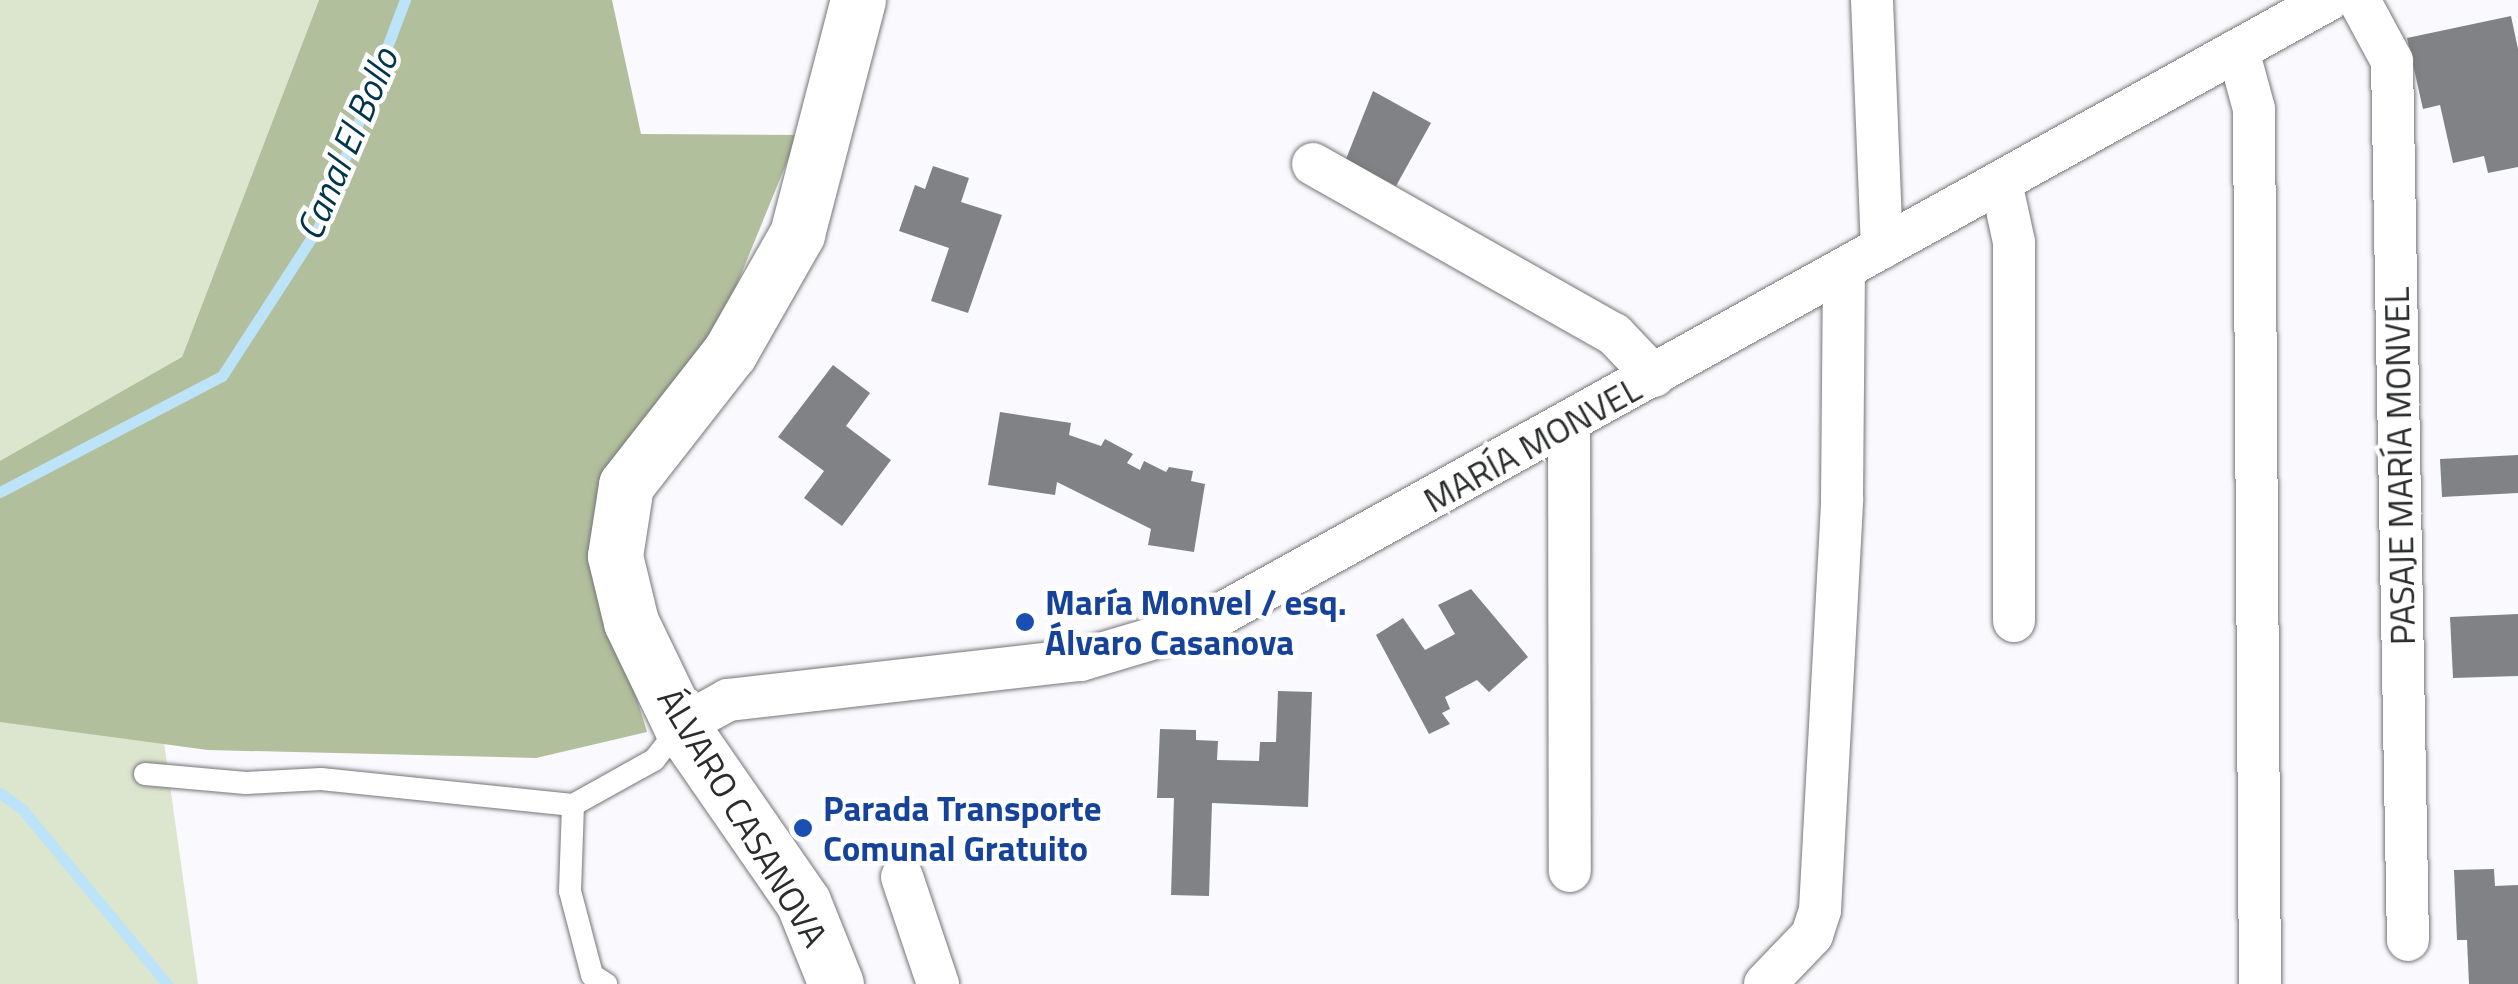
<!DOCTYPE html>
<meta charset="utf-8">
<style>
body{margin:0}
#map{position:relative;width:2518px;height:984px;overflow:hidden;background:#fafafe;font-family:"Titillium Web",sans-serif}
div>[style]{position:absolute}
.green>*{inset:0;background:#dce6ce}
.forest>*{inset:0;background:#b1bf9c}
.stream>*{height:11px;margin:-5.5px;padding:0 5.5px;transform-origin:5.5px;border-radius:5.5px;background:#bce3f7}
.building>*{inset:0;background:#818285}
.roads{filter:drop-shadow(0 0 2px #757679) drop-shadow(0 0 2px #757679)}
.lane>*{height:22px;margin:-11px;padding:0 11px;transform-origin:11px;border-radius:11px;background:#fff}
.street>*{height:42px;margin:-21px;padding:0 21px;transform-origin:21px;border-radius:21px;background:#fff}
.secondary>*{height:55px;margin:-27.5px;padding:0 27.5px;transform-origin:27.5px;border-radius:27.5px;background:#fff}
.dots>*{width:28px;height:28px;translate:-50% -50%;box-sizing:border-box;border:5px solid #fff;border-radius:50%}
span{translate:-50% -50%;white-space:nowrap;text-align:center;line-height:1.15;-webkit-text-stroke:9px #fff;paint-order:stroke}
.street-label{font-size:35px;color:#2b2c2d}
.transit-label{font-size:35px;color:#164399;font-weight:700}
.left{translate:0 -50%;text-align:left}
.water-label{font-size:38px;color:#00354a;font-style:italic}
</style>
<div id="map">
<div class="green">
<i style="clip-path:polygon(0 0,319px 0,182px 357px,157px 693px,198px 984px,0 984px)"></i>
</div>
<div class="forest">
<i style="clip-path:polygon(319px 0,612px 0,641px 134px,798px 135px,715px 338px,600px 578px,647px 732px,536px 758px,208px 750px,0 722px,0 461px,182px 357px)"></i>
</div>
<div class="stream">
<i style="left:0;top:492px;width:250px;rotate:-27.6deg"></i>
<i style="left:222px;top:376px;width:179px;rotate:-57.1deg"></i>
<i style="left:319px;top:226px;width:242px;rotate:-69.2deg"></i>
<i style="left:0;top:793px;width:29px;rotate:36deg"></i>
<i style="left:23px;top:810px;width:226px;rotate:50.4deg"></i>
</div>
<div class="building">
<i style="clip-path:polygon(2511px 16px,2518px 49px,2518px 167px,2488px 173px,2484px 156px,2453px 163px,2440px 105px,2423px 109px,2407px 38px)"></i>
<i style="clip-path:polygon(1373px 91px,1431px 123px,1396px 186px,1346px 159px)"></i>
<i style="clip-path:polygon(933px 166px,969px 178px,961px 202px,1002px 215px,968px 313px,931px 301px,949px 248px,899px 231px,915px 185px,925px 189px)"></i>
<i style="clip-path:polygon(833px 365px,870px 393px,846px 426px,891px 460px,842px 526px,804px 498px,824px 471px,778px 437px)"></i>
<i style="clip-path:polygon(1000px 412px,1071px 423px,1069px 435px,1101px 446px,1105px 439px,1133px 454px,1127px 463px,1140px 470px,1144px 461px,1166px 472px,1169px 467px,1193px 471px,1191px 481px,1205px 484px,1194px 552px,1148px 545px,1151px 529px,1057px 482px,1055px 495px,988px 485px)"></i>
<i style="clip-path:polygon(2518px 455px,2518px 493px,2442px 497px,2440px 459px)"></i>
<i style="clip-path:polygon(1471px 589px,1528px 657px,1489px 692px,1477px 680px,1445px 697px,1450px 709px,1442px 713px,1450px 724px,1429px 734px,1376px 635px,1403px 618px,1425px 650px,1455px 634px,1438px 605px)"></i>
<i style="clip-path:polygon(2518px 614px,2518px 676px,2453px 678px,2450px 617px)"></i>
<i style="clip-path:polygon(1278px 691px,1312px 692px,1308px 807px,1212px 803px,1209px 896px,1171px 895px,1174px 798px,1157px 798px,1160px 729px,1196px 730px,1196px 740px,1218px 741px,1217px 760px,1259px 761px,1260px 742px,1276px 742px)"></i>
<i style="clip-path:polygon(2494px 869px,2495px 886px,2518px 885px,2518px 984px,2469px 984px,2467px 940px,2457px 940px,2454px 870px)"></i>
</div>
<div class="roads">
<div class="lane">
<i style="left:145px;top:774px;width:101px;rotate:5.1deg"></i>
<i style="left:246px;top:783px;width:75px;rotate:-3.1deg"></i>
<i style="left:321px;top:779px;width:253px;rotate:5.9deg"></i>
<i style="left:573px;top:805px;width:93px;rotate:-29.1deg"></i>
<i style="left:654px;top:760px;width:43px;rotate:-51.5deg"></i>
<i style="left:573px;top:805px;width:86px;rotate:92deg"></i>
<i style="left:570px;top:891px;width:87px;rotate:75.3deg"></i>
<i style="left:592px;top:975px;width:17px;rotate:33deg"></i>
</div>
<div class="street">
<i style="left:1872px;top:0;width:248px;rotate:87.7deg"></i>
<i style="left:2359px;top:0;width:69px;rotate:61.6deg"></i>
<i style="left:2392px;top:61px;width:879px;rotate:88.96deg"></i>
<i style="left:2238px;top:50px;width:61px;rotate:74.8deg"></i>
<i style="left:2254px;top:109px;width:875px;rotate:89.61deg"></i>
<i style="left:1313px;top:164px;width:346px;rotate:29.5deg"></i>
<i style="left:1614px;top:334px;width:58px;rotate:46.4deg"></i>
<i style="left:2001px;top:182px;width:61px;rotate:77.8deg"></i>
<i style="left:2014px;top:242px;width:379px;rotate:90deg"></i>
<i style="left:1569px;top:423px;width:448px;rotate:89.9deg"></i>
<i style="left:681px;top:726px;width:54px;rotate:-29deg"></i>
<i style="left:728px;top:700px;width:355px;rotate:-6.5deg"></i>
<i style="left:1081px;top:660px;width:129px;rotate:-16.6deg"></i>
<i style="left:1205px;top:623px;width:1284px;rotate:-29.02deg"></i>
<i style="left:902px;top:877px;width:113px;rotate:71.4deg"></i>
<i style="left:1765px;top:984px;width:68px;rotate:-46.2deg"></i>
<i style="left:1812px;top:935px;width:26px;rotate:-72deg"></i>
<i style="left:1820px;top:910px;width:412px;rotate:-86.9deg"></i>
<i style="left:1842px;top:499px;width:229px;rotate:-89.5deg"></i>
</div>
<div class="secondary">
<i style="left:836px;top:984px;width:88px;rotate:-111.9deg"></i>
<i style="left:803px;top:902px;width:214px;rotate:-124.7deg"></i>
<i style="left:681px;top:726px;width:115px;rotate:-115.7deg"></i>
<i style="left:631px;top:622px;width:68px;rotate:-103.6deg"></i>
<i style="left:615px;top:556px;width:72px;rotate:-81.2deg"></i>
<i style="left:626px;top:485px;width:169px;rotate:-52deg"></i>
<i style="left:730px;top:352px;width:136px;rotate:-60.4deg"></i>
<i style="left:797px;top:234px;width:242px;rotate:-75.4deg"></i>
</div>
</div>
<div class="dots">
<i style="left:1025px;top:622px;background:#1a4fb4"></i>
<i style="left:803px;top:828px;background:#1a4fb4"></i>
</div>
<div class="street-label">
<span style="left:1532px;top:444px;rotate:-29deg">MARÍA MONVEL</span>
<span style="left:2399px;top:466px;rotate:-91deg">PASAJE MARÍA MONVEL</span>
<span style="left:743px;top:817px;rotate:59deg">ÁLVARO CASANOVA</span>
</div>
<div class="transit-label">
<span class="left" style="left:1045px;top:622px">María Monvel / esq.<br>Álvaro Casanova</span>
<span class="left" style="left:823px;top:828px">Parada Transporte<br>Comunal Gratuito</span>
</div>
<div class="water-label">
<span style="left:347px;top:144px;rotate:-67deg">Canal El Bollo</span>
</div>
</div>
